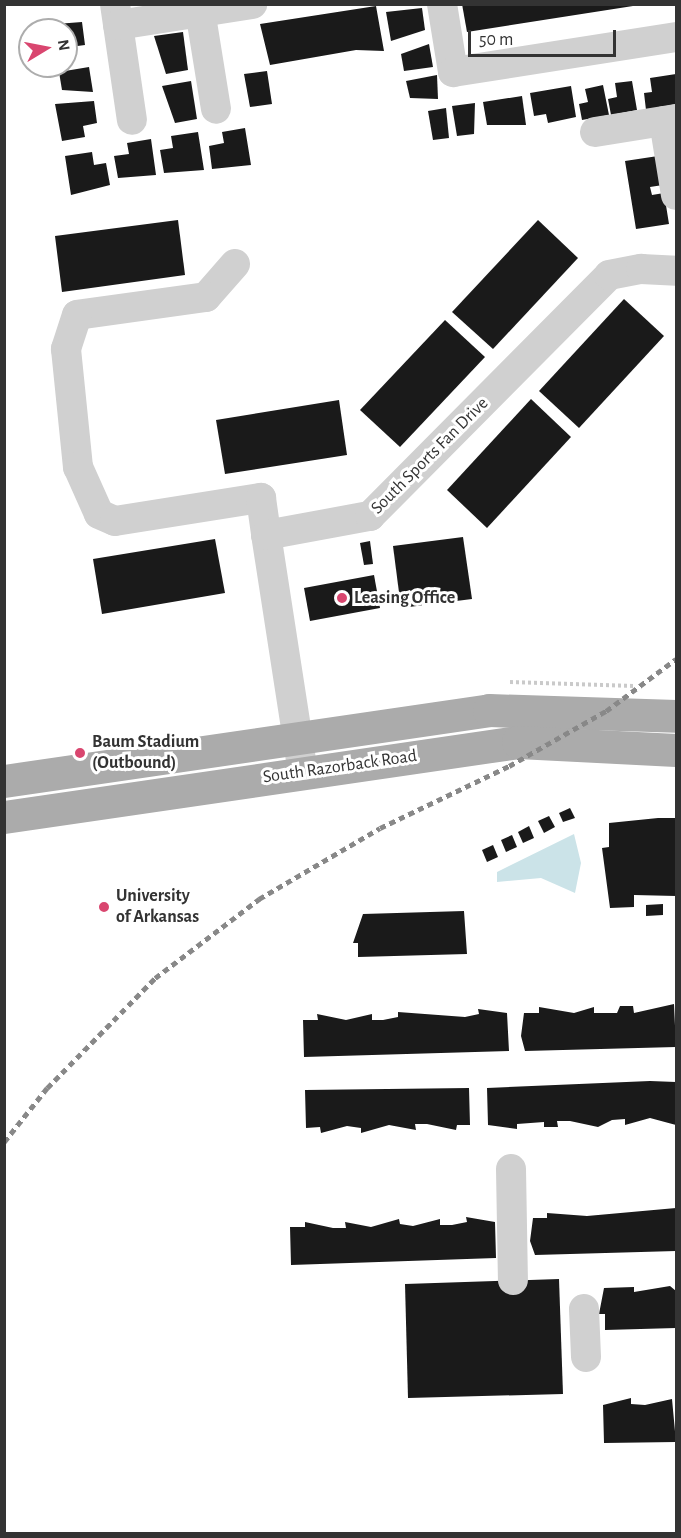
<!DOCTYPE html>
<style>
body{margin:0}
#map{position:relative;width:681px;height:1538px;overflow:hidden;background:#fff;font-family:"Alegreya Sans",sans-serif}
div>[style]{position:absolute}
.water>*{inset:0;background:#cbe3e8}
.building>*{inset:0;background:#1a1a1a}
.path>*{height:4px;margin-top:-2px;transform-origin:0;background:repeating-linear-gradient(90deg,#cacaca 0 3px,transparent 0 6px)}
.minor>*{height:30px;margin:-15px;padding:0 15px;transform-origin:15px;border-radius:15px;background:#d0d0d0}
.major>*{height:33px;margin:-16.5px;padding:0 16.5px;transform-origin:16.5px;border-radius:16.5px;background:#ababab}
.rail>*{height:4.5px;margin-top:-2.25px;transform-origin:0;background:repeating-linear-gradient(90deg,#888 0 6px,transparent 0 10.5px)}
.dots>*{width:16px;height:16px;translate:-50% -50%;box-sizing:border-box;border:3px solid #fff;border-radius:50%}
span{translate:-50% -50%;white-space:nowrap;text-align:center;line-height:1.15;-webkit-text-stroke:6px #fff;paint-order:stroke}
.street-label{font-size:18px;color:#333}
.poi-label{font-size:18px;color:#333;font-weight:700}
.left{translate:0 -50%;text-align:left}
.frame{position:absolute;inset:0;border:6px solid #333;pointer-events:none}
.north{position:absolute;left:18px;top:18px;width:60px;height:60px;box-sizing:border-box;background:#fff;border:2px solid #adadad;border-radius:50%;rotate:80deg;font-size:16px;font-weight:700;line-height:24px;text-align:center;color:#333}
.north::after{content:'';display:block;margin:auto;width:21px;height:27px;background:#d9466f;clip-path:polygon(50% 0,100% 100%,50% 72%,0 100%)}
.scale{position:absolute;left:468px;top:30px;width:148px;height:27px;box-sizing:border-box;border:3px solid #333;border-top:0;padding-left:8px;font-size:18px;line-height:21px;white-space:nowrap;color:#333;-webkit-text-stroke:4px #fff;paint-order:stroke}
</style>
<div id="map">
<div class="water">
<i style="clip-path:polygon(574px 834px,581px 863px,575px 893px,541px 878px,497px 882px,497px 872px)"></i>
</div>
<div class="building">
<i style="clip-path:polygon(462px 4px,633px 4px,633px 6px,467px 32px)"></i>
<i style="clip-path:polygon(376px 6px,384px 51px,356px 50px,270px 65px,260px 24px)"></i>
<i style="clip-path:polygon(422px 8px,425px 30px,391px 41px,386px 12px)"></i>
<i style="clip-path:polygon(82px 22px,85px 45px,70px 47px,72px 58px,66px 59px,66px 30px,44px 30px,43px 25px)"></i>
<i style="clip-path:polygon(183px 32px,188px 70px,166px 74px,154px 36px)"></i>
<i style="clip-path:polygon(429px 44px,433px 67px,404px 71px,401px 54px)"></i>
<i style="clip-path:polygon(89px 67px,93px 92px,62px 90px,59px 72px)"></i>
<i style="clip-path:polygon(267px 71px,272px 104px,250px 107px,244px 74px)"></i>
<i style="clip-path:polygon(676px 74px,676px 104px,646px 110px,644px 93px,652px 92px,650px 78px)"></i>
<i style="clip-path:polygon(437px 75px,438px 99px,410px 98px,406px 81px)"></i>
<i style="clip-path:polygon(191px 81px,197px 119px,175px 123px,162px 86px)"></i>
<i style="clip-path:polygon(632px 81px,637px 110px,611px 115px,608px 99px,617px 97px,615px 83px)"></i>
<i style="clip-path:polygon(603px 85px,609px 115px,582px 120px,579px 104px,588px 102px,585px 89px)"></i>
<i style="clip-path:polygon(571px 86px,576px 117px,548px 123px,546px 114px,534px 116px,530px 93px)"></i>
<i style="clip-path:polygon(522px 96px,526px 125px,487px 125px,483px 102px)"></i>
<i style="clip-path:polygon(94px 101px,97px 123px,83px 126px,85px 137px,62px 141px,55px 104px)"></i>
<i style="clip-path:polygon(475px 103px,474px 134px,457px 136px,452px 106px)"></i>
<i style="clip-path:polygon(446px 108px,449px 138px,433px 140px,428px 111px)"></i>
<i style="clip-path:polygon(245px 128px,251px 165px,212px 169px,209px 146px,224px 143px,222px 132px)"></i>
<i style="clip-path:polygon(198px 132px,204px 170px,164px 173px,160px 150px,173px 148px,171px 136px)"></i>
<i style="clip-path:polygon(151px 139px,156px 175px,118px 178px,114px 156px,129px 154px,127px 143px)"></i>
<i style="clip-path:polygon(92px 152px,94px 165px,106px 163px,110px 185px,71px 195px,65px 156px)"></i>
<i style="clip-path:polygon(658px 156px,663px 185px,650px 187px,652px 195px,664px 193px,669px 224px,636px 229px,625px 161px)"></i>
<i style="clip-path:polygon(178px 220px,185px 275px,62px 292px,55px 236px)"></i>
<i style="clip-path:polygon(538px 220px,578px 258px,493px 349px,452px 312px)"></i>
<i style="clip-path:polygon(624px 299px,664px 336px,579px 428px,539px 391px)"></i>
<i style="clip-path:polygon(445px 320px,485px 357px,400px 447px,360px 410px)"></i>
<i style="clip-path:polygon(531px 399px,571px 437px,487px 528px,447px 490px)"></i>
<i style="clip-path:polygon(339px 400px,347px 455px,225px 474px,216px 420px)"></i>
<i style="clip-path:polygon(463px 537px,472px 599px,401px 608px,393px 546px)"></i>
<i style="clip-path:polygon(215px 539px,225px 593px,102px 614px,93px 559px)"></i>
<i style="clip-path:polygon(370px 541px,373px 564px,364px 565px,360px 543px)"></i>
<i style="clip-path:polygon(374px 575px,380px 608px,310px 621px,304px 588px)"></i>
<i style="clip-path:polygon(570px 808px,575px 818px,563px 822px,559px 813px)"></i>
<i style="clip-path:polygon(549px 816px,555px 827px,544px 833px,538px 821px)"></i>
<i style="clip-path:polygon(658px 818px,676px 818px,676px 896px,634px 895px,634px 907px,610px 908px,602px 848px,609px 847px,609px 823px)"></i>
<i style="clip-path:polygon(529px 826px,534px 838px,523px 843px,518px 832px)"></i>
<i style="clip-path:polygon(512px 835px,517px 847px,506px 852px,501px 840px)"></i>
<i style="clip-path:polygon(493px 845px,498px 857px,487px 862px,482px 850px)"></i>
<i style="clip-path:polygon(663px 904px,663px 915px,646px 916px,646px 905px)"></i>
<i style="clip-path:polygon(464px 911px,467px 954px,358px 957px,358px 943px,353px 943px,363px 914px)"></i>
<i style="clip-path:polygon(674px 1004px,676px 1047px,525px 1051px,521px 1036px,524px 1013px,539px 1013px,539px 1007px,574px 1013px,594px 1007px,594px 1013px,617px 1013px,620px 1006px,633px 1006px,634px 1013px)"></i>
<i style="clip-path:polygon(478px 1009px,507px 1013px,509px 1051px,304px 1057px,303px 1020px,318px 1020px,317px 1014px,346px 1020px,372px 1014px,372px 1020px,383px 1020px,398px 1017px,398px 1012px,465px 1017px,479px 1014px)"></i>
<i style="clip-path:polygon(650px 1081px,676px 1082px,676px 1125px,650px 1118px,625px 1125px,625px 1119px,612px 1120px,598px 1127px,570px 1121px,557px 1121px,558px 1127px,544px 1127px,544px 1122px,517px 1124px,517px 1129px,488px 1125px,487px 1088px)"></i>
<i style="clip-path:polygon(469px 1088px,470px 1125px,457px 1125px,456px 1130px,427px 1124px,415px 1124px,416px 1130px,389px 1125px,361px 1133px,361px 1128px,347px 1126px,321px 1133px,320px 1127px,306px 1128px,305px 1090px)"></i>
<i style="clip-path:polygon(676px 1208px,676px 1251px,535px 1255px,530px 1241px,533px 1218px,547px 1218px,547px 1213px,587px 1216px)"></i>
<i style="clip-path:polygon(466px 1217px,495px 1222px,496px 1258px,291px 1265px,290px 1227px,305px 1227px,305px 1222px,333px 1228px,346px 1228px,345px 1222px,371px 1227px,399px 1219px,400px 1224px,413px 1226px,440px 1219px,440px 1225px,452px 1225px,467px 1222px)"></i>
<i style="clip-path:polygon(559px 1279px,563px 1394px,408px 1398px,405px 1284px)"></i>
<i style="clip-path:polygon(670px 1286px,676px 1291px,676px 1328px,605px 1330px,605px 1314px,599px 1314px,604px 1288px,634px 1287px,634px 1292px)"></i>
<i style="clip-path:polygon(631px 1398px,631px 1404px,645px 1405px,672px 1399px,676px 1442px,604px 1443px,603px 1405px)"></i>
</div>
<div class="path">
<i style="left:510px;top:682px;width:124px;rotate:1.8deg"></i>
</div>
<div class="minor">
<i style="left:115px;top:4px;width:117px;rotate:81.7deg"></i>
<i style="left:199px;top:4px;width:106px;rotate:80.8deg"></i>
<i style="left:442px;top:4px;width:69px;rotate:80.8deg"></i>
<i style="left:453px;top:72px;width:226px;rotate:-8.9deg"></i>
<i style="left:118px;top:25px;width:136px;rotate:-8.9deg"></i>
<i style="left:664px;top:121px;width:75px;rotate:80.8deg"></i>
<i style="left:595px;top:132px;width:82px;rotate:-9.1deg"></i>
<i style="left:235px;top:264px;width:44px;rotate:131.3deg"></i>
<i style="left:206px;top:297px;width:130px;rotate:172.1deg"></i>
<i style="left:77px;top:315px;width:36px;rotate:108deg"></i>
<i style="left:66px;top:349px;width:119px;rotate:84.2deg"></i>
<i style="left:78px;top:467px;width:51px;rotate:65.9deg"></i>
<i style="left:99px;top:514px;width:17px;rotate:24deg"></i>
<i style="left:115px;top:521px;width:148px;rotate:-9deg"></i>
<i style="left:261px;top:498px;width:37px;rotate:82deg"></i>
<i style="left:303px;top:773px;width:241px;rotate:-98.8deg"></i>
<i style="left:266px;top:535px;width:106px;rotate:-10.4deg"></i>
<i style="left:370px;top:516px;width:339px;rotate:-45.2deg"></i>
<i style="left:609px;top:275px;width:33px;rotate:-11deg"></i>
<i style="left:641px;top:269px;width:35px;rotate:3deg"></i>
<i style="left:511px;top:1169px;width:111px;rotate:89deg"></i>
<i style="left:584px;top:1309px;width:48px;rotate:87.6deg"></i>
</div>
<div class="major">
<i style="left:4px;top:781px;width:490px;rotate:-8.3deg"></i>
<i style="left:489px;top:710px;width:187px;rotate:1.8deg"></i>
<i style="left:4px;top:817px;width:519px;rotate:-8.3deg"></i>
<i style="left:518px;top:742px;width:158px;rotate:2.9deg"></i>
</div>
<div class="rail">
<i style="left:4px;top:1142px;width:69px;rotate:-51.5deg"></i>
<i style="left:47px;top:1088px;width:154px;rotate:-45.5deg"></i>
<i style="left:155px;top:978px;width:131px;rotate:-37.2deg"></i>
<i style="left:259px;top:899px;width:140px;rotate:-30.4deg"></i>
<i style="left:380px;top:828px;width:143px;rotate:-25.7deg"></i>
<i style="left:509px;top:766px;width:112px;rotate:-29.6deg"></i>
<i style="left:606px;top:711px;width:87px;rotate:-36.6deg"></i>
</div>
<div class="dots">
<i style="left:342px;top:598px;background:#d9466f"></i>
<i style="left:80px;top:753px;background:#d9466f"></i>
<i style="left:104px;top:907px;background:#d9466f"></i>
</div>
<div class="street-label">
<span style="left:430px;top:456px;rotate:-45deg">South Sports Fan Drive</span>
<span style="left:340px;top:767px;rotate:-8deg">South Razorback Road</span>
</div>
<div class="poi-label">
<span class="left" style="left:354px;top:598px">Leasing Office</span>
<span class="left" style="left:92px;top:753px">Baum Stadium<br>(Outbound)</span>
<span class="left" style="left:116px;top:907px">University<br>of Arkansas</span>
</div>
<div class="frame"></div>
<div class="north">N</div>
<div class="scale">50 m</div>
</div>
